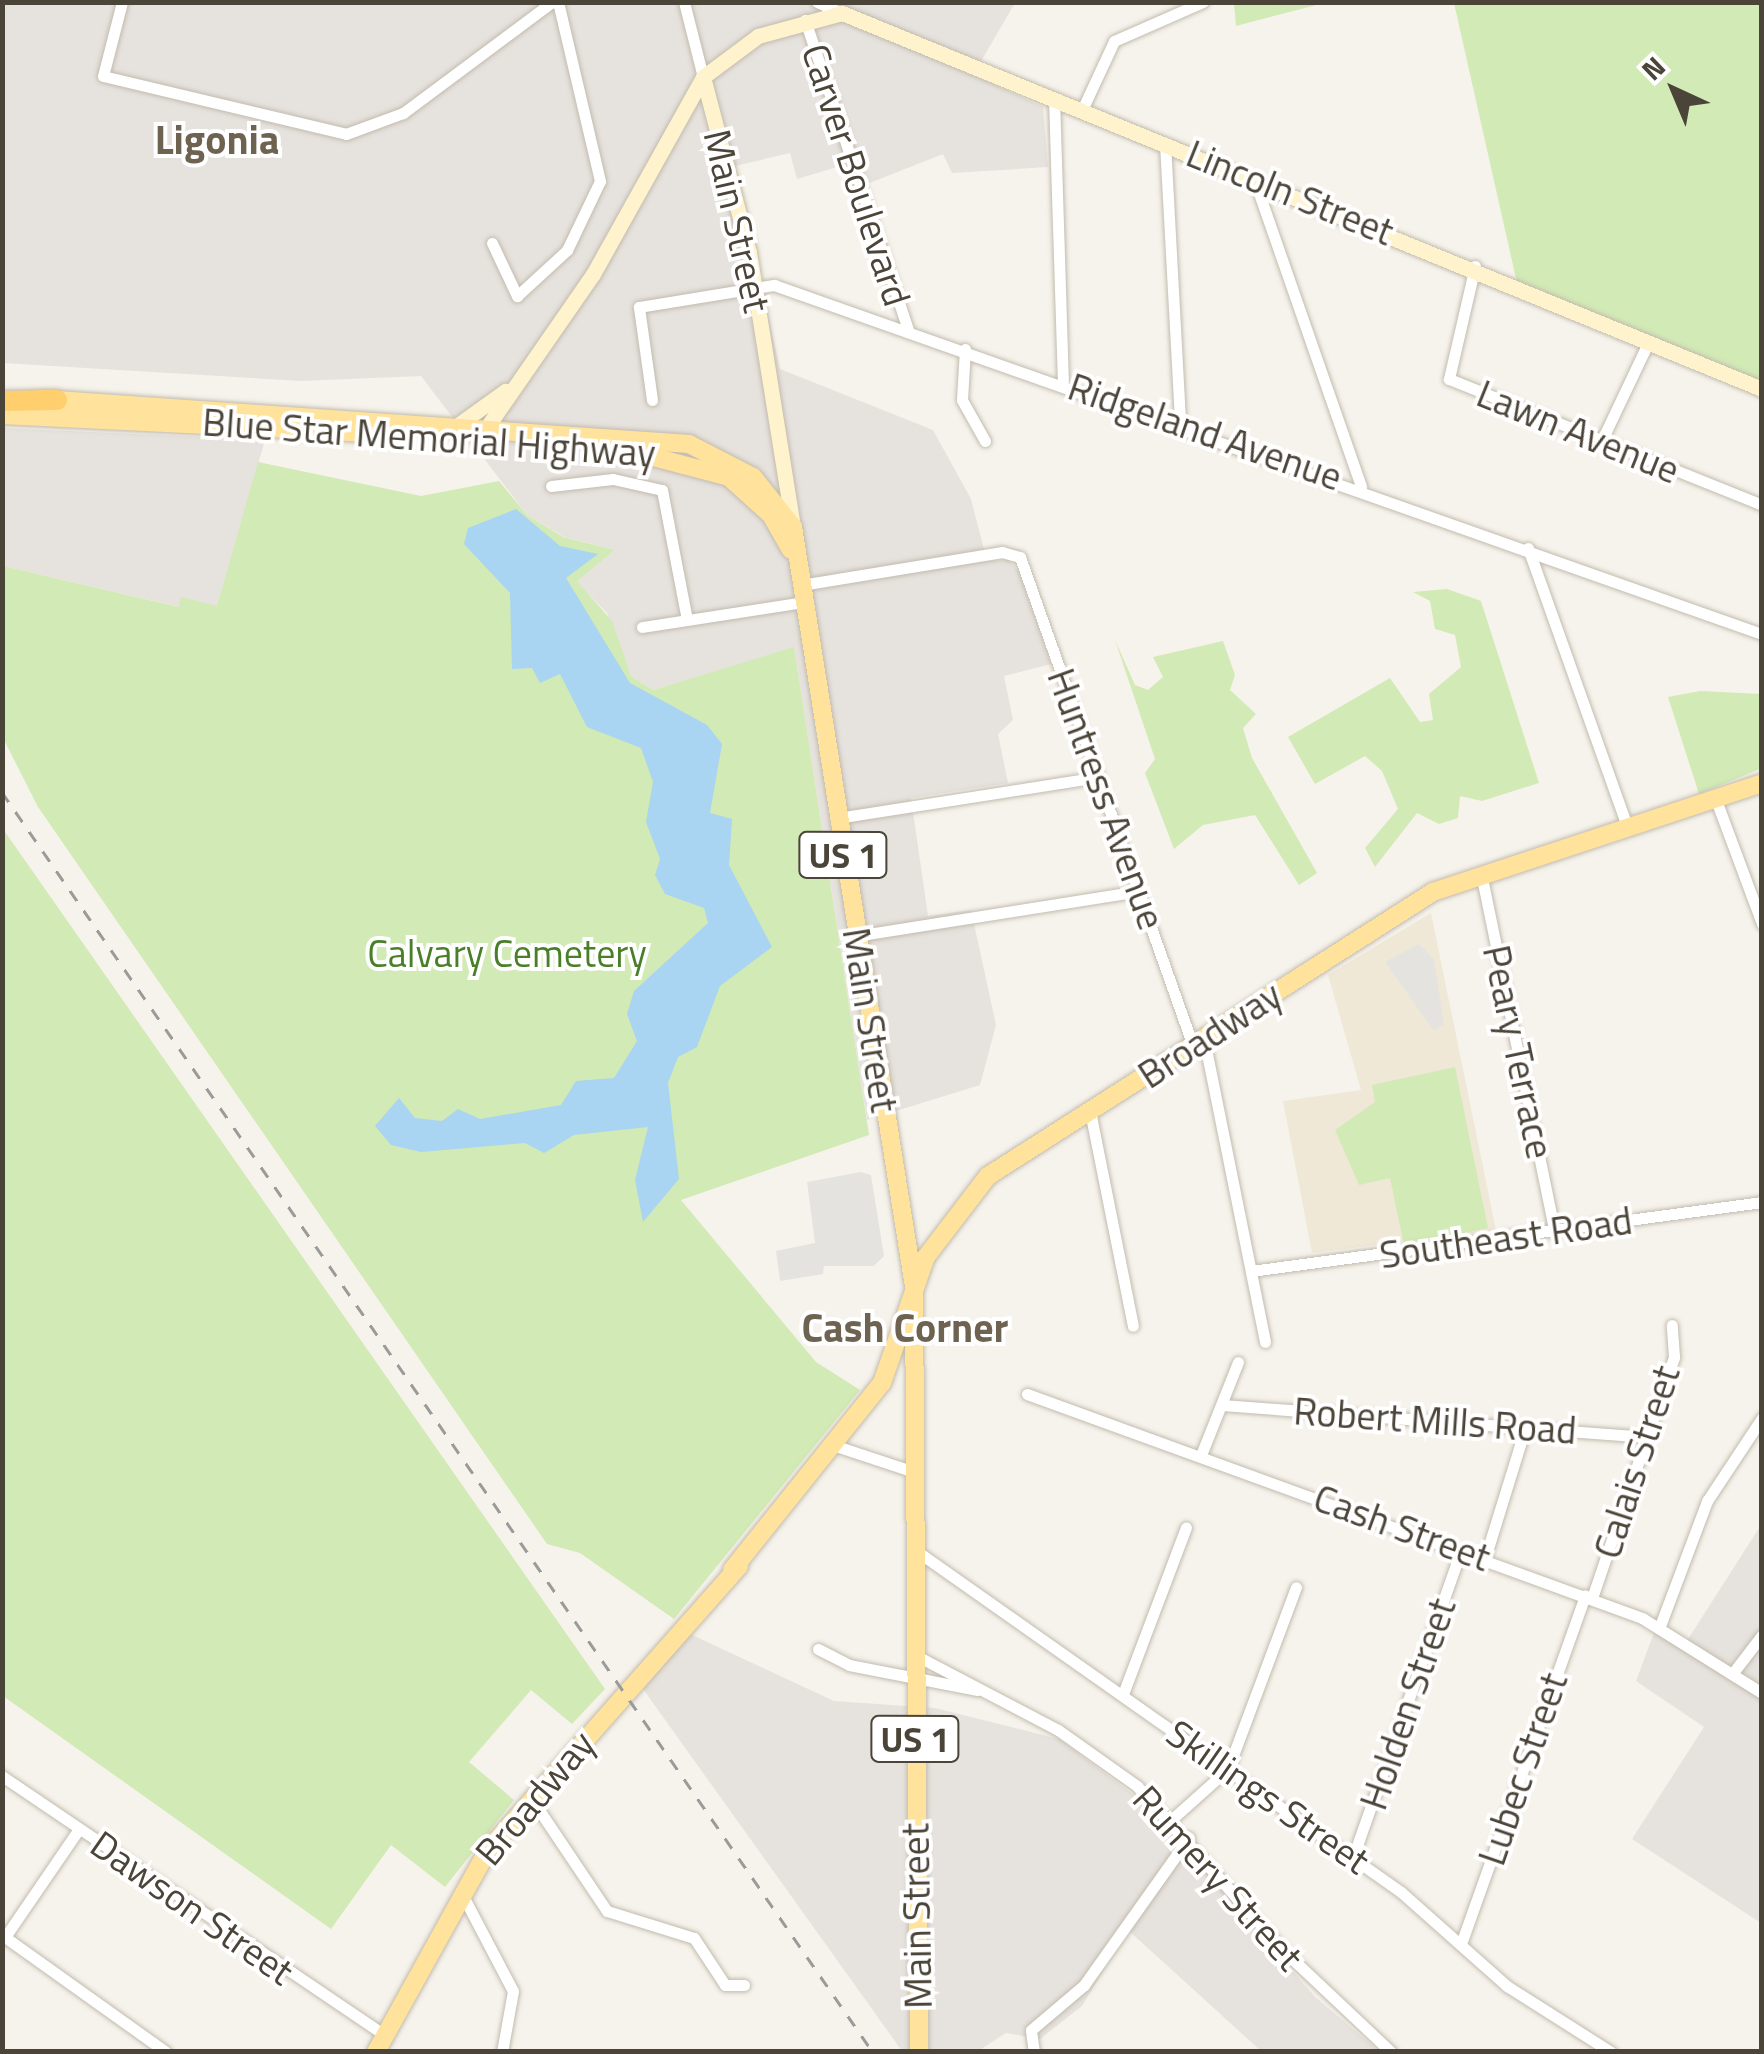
<!DOCTYPE html>
<style>
body{margin:0}
#map{position:relative;width:1764px;height:2054px;overflow:hidden;background:#f6f3ec;font-family:"Titillium Web",sans-serif}
div>[style]{position:absolute}
.industrial>*{inset:0;background:#e6e2dd}
.education>*{inset:0;background:#efe8d6}
.green>*{inset:0;background:#d2eab5}
.parking>*{inset:0;background:#e5e3e0}
.water>*{inset:0;background:#a9d4f2}
.roads{filter:drop-shadow(0 0 2px #c2bbae) drop-shadow(0 0 2px #c2bbae)}
.street>*{height:11px;margin:-5.5px;padding:0 5.5px;transform-origin:5.5px;border-radius:5.5px;background:#fff}
.secondary>*{height:15px;margin:-7.5px;padding:0 7.5px;transform-origin:7.5px;border-radius:7.5px;background:#fff3cd}
.primary>*{height:18px;margin:-9px;padding:0 9px;transform-origin:9px;border-radius:9px;background:#ffe39c}
.highway>*{height:20px;margin:-10px;padding:0 10px;transform-origin:10px;border-radius:10px;background:#ffcf6e}
.rail>*{height:2.5px;margin-top:-1.25px;transform-origin:0;background:repeating-linear-gradient(90deg,#9a9a9a 0 12px,transparent 0 24px)}
span{translate:-50% -50%;white-space:nowrap;text-align:center;line-height:1.15;-webkit-text-stroke:8px #fff;paint-order:stroke}
.shield-label span{padding:2px 8px;background:#fff;border:2px solid;border-radius:8px;-webkit-text-stroke-width:0}
.shield-label{font-size:35px;color:#4b4439;font-weight:700}
.street-label{font-size:38px;color:#4b4439}
.park-label{font-size:38px;color:#4a7f2a}
.neighbourhood-label{font-size:40px;color:#6e6250;font-weight:700}
.frame{position:absolute;inset:0;border:5px solid #4b4439;pointer-events:none}
.north{position:absolute;left:1624px;top:40px;width:100px;height:100px;-webkit-text-stroke:8px #fff;paint-order:stroke;rotate:316deg;font-size:28px;font-weight:700;line-height:40px;text-align:center;color:#4b4439}
.north::after{content:'';display:block;margin:auto;width:35px;height:45px;background:#4b4439;clip-path:polygon(50% 0,100% 100%,50% 72%,0 100%)}
</style>
<div id="map">
<div class="industrial">
<i style="clip-path:polygon(3px 3px,1015px 3px,973px 75px,1043px 107px,1048px 167px,952px 173px,943px 154px,862px 186px,854px 162px,797px 179px,790px 153px,735px 166px,780px 369px,933px 430px,971px 499px,987px 561px,1009px 560px,1020px 573px,1051px 664px,1004px 676px,1013px 720px,998px 734px,1008px 783px,911px 798px,928px 916px,971px 910px,996px 1025px,980px 1085px,867px 1120px,794px 648px,653px 690px,631px 676px,607px 613px,576px 581px,615px 550px,564px 537px,527px 515px,421px 376px,301px 381px,3px 363px)"></i>
<i style="clip-path:polygon(3px 428px,265px 440px,217px 607px,182px 598px,180px 607px,3px 566px)"></i>
<i style="clip-path:polygon(1761px 1525px,1761px 1923px,1632px 1839px,1704px 1727px,1636px 1681px,1655px 1630px,1683px 1647px)"></i>
<i style="clip-path:polygon(690px 1634px,834px 1701px,935px 1708px,1059px 1739px,1150px 1807px,1315px 1997px,1379px 2051px,1261px 2051px,1128px 1930px,1082px 2006px,1040px 2039px,1006px 2033px,978px 2051px,902px 2051px,643px 1689px)"></i>
</div>
<div class="education">
<i style="clip-path:polygon(1431px 913px,1496px 1230px,1312px 1253px,1283px 1101px,1361px 1090px,1328px 975px)"></i>
</div>
<div class="green">
<i style="clip-path:polygon(1234px 3px,1234px 2px,1324px 3px,1236px 26px)"></i>
<i style="clip-path:polygon(1454px 3px,1761px 3px,1761px 389px,1517px 283px)"></i>
<i style="clip-path:polygon(258px 462px,421px 496px,499px 481px,527px 515px,563px 537px,615px 550px,577px 581px,612px 621px,631px 676px,653px 690px,794px 647px,869px 1135px,681px 1200px,816px 1362px,860px 1390px,674px 1619px,580px 1553px,547px 1544px,38px 807px,3px 738px,3px 566px,179px 607px,181px 597px,217px 606px)"></i>
<i style="clip-path:polygon(1447px 589px,1481px 601px,1539px 783px,1482px 801px,1460px 796px,1458px 818px,1439px 824px,1417px 813px,1375px 867px,1365px 848px,1398px 809px,1382px 771px,1365px 756px,1315px 784px,1288px 737px,1390px 678px,1420px 722px,1433px 720px,1429px 694px,1461px 667px,1455px 635px,1435px 629px,1430px 601px,1413px 592px)"></i>
<i style="clip-path:polygon(1115px 640px,1135px 685px,1148px 690px,1163px 677px,1153px 657px,1223px 641px,1235px 675px,1230px 690px,1256px 714px,1243px 728px,1252px 758px,1317px 873px,1299px 885px,1255px 815px,1203px 825px,1174px 849px,1145px 773px,1155px 759px)"></i>
<i style="clip-path:polygon(1700px 691px,1761px 694px,1762px 768px,1699px 794px,1668px 697px)"></i>
<i style="clip-path:polygon(3px 829px,605px 1689px,572px 1724px,531px 1690px,469px 1762px,514px 1800px,445px 1887px,391px 1845px,331px 1929px,3px 1696px)"></i>
<i style="clip-path:polygon(1455px 1067px,1488px 1228px,1404px 1245px,1390px 1178px,1359px 1185px,1335px 1130px,1375px 1102px,1372px 1085px)"></i>
</div>
<div class="parking">
<i style="clip-path:polygon(1419px 944px,1434px 960px,1444px 1024px,1434px 1031px,1385px 962px)"></i>
<i style="clip-path:polygon(861px 1172px,871px 1175px,884px 1256px,874px 1266px,824px 1266px,823px 1274px,780px 1281px,776px 1251px,815px 1243px,807px 1182px)"></i>
</div>
<div class="water">
<i style="clip-path:polygon(516px 509px,560px 546px,598px 554px,566px 578px,630px 683px,707px 725px,722px 744px,710px 813px,732px 819px,729px 865px,772px 947px,720px 986px,697px 1047px,678px 1057px,668px 1083px,679px 1179px,643px 1222px,635px 1180px,648px 1127px,574px 1135px,544px 1153px,525px 1143px,421px 1152px,391px 1145px,375px 1126px,399px 1098px,415px 1118px,442px 1121px,458px 1109px,480px 1119px,561px 1105px,576px 1081px,614px 1078px,637px 1041px,627px 1014px,634px 991px,708px 923px,704px 908px,665px 894px,655px 875px,660px 859px,646px 822px,653px 782px,641px 748px,587px 727px,560px 674px,540px 683px,532px 668px,512px 669px,510px 593px,464px 544px,468px 528px)"></i>
</div>
<div class="roads">
<div class="street">
<i style="left:122px;top:2px;width:76px;rotate:104.4deg"></i>
<i style="left:103px;top:76px;width:250px;rotate:13.4deg"></i>
<i style="left:346px;top:134px;width:61px;rotate:-20.2deg"></i>
<i style="left:403px;top:113px;width:186px;rotate:-36.7deg"></i>
<i style="left:684px;top:2px;width:77px;rotate:75.8deg"></i>
<i style="left:817px;top:2px;width:27px;rotate:24deg"></i>
<i style="left:805px;top:20px;width:326px;rotate:71.6deg"></i>
<i style="left:1054px;top:98px;width:284px;rotate:88.2deg"></i>
<i style="left:1082px;top:110px;width:76px;rotate:-65.1deg"></i>
<i style="left:1114px;top:41px;width:97px;rotate:-23.7deg"></i>
<i style="left:1165px;top:143px;width:281px;rotate:86.9deg"></i>
<i style="left:1254px;top:179px;width:326px;rotate:70.8deg"></i>
<i style="left:492px;top:243px;width:59px;rotate:64.7deg"></i>
<i style="left:517px;top:296px;width:68px;rotate:-42.6deg"></i>
<i style="left:567px;top:250px;width:76px;rotate:-64.4deg"></i>
<i style="left:600px;top:181px;width:184px;rotate:-103.2deg"></i>
<i style="left:1475px;top:266px;width:116px;rotate:103deg"></i>
<i style="left:1449px;top:379px;width:337px;rotate:21.9deg"></i>
<i style="left:965px;top:349px;width:51px;rotate:93.4deg"></i>
<i style="left:962px;top:400px;width:47px;rotate:60.7deg"></i>
<i style="left:652px;top:400px;width:94px;rotate:-98deg"></i>
<i style="left:639px;top:307px;width:137px;rotate:-9.3deg"></i>
<i style="left:774px;top:285px;width:1048px;rotate:19.46deg"></i>
<i style="left:1601px;top:442px;width:110px;rotate:-64.6deg"></i>
<i style="left:551px;top:486px;width:62px;rotate:-6.4deg"></i>
<i style="left:613px;top:479px;width:50px;rotate:12.7deg"></i>
<i style="left:662px;top:490px;width:132px;rotate:79.1deg"></i>
<i style="left:1528px;top:548px;width:298px;rotate:70.4deg"></i>
<i style="left:801px;top:585px;width:204px;rotate:-9.3deg"></i>
<i style="left:1002px;top:552px;width:19px;rotate:16deg"></i>
<i style="left:1020px;top:557px;width:519px;rotate:70.52deg"></i>
<i style="left:642px;top:627px;width:164px;rotate:-8.8deg"></i>
<i style="left:1716px;top:800px;width:132px;rotate:69.6deg"></i>
<i style="left:837px;top:818px;width:265px;rotate:-8.9deg"></i>
<i style="left:1481px;top:873px;width:367px;rotate:78.4deg"></i>
<i style="left:855px;top:936px;width:287px;rotate:-9deg"></i>
<i style="left:1204px;top:1039px;width:309px;rotate:78.6deg"></i>
<i style="left:1090px;top:1111px;width:219px;rotate:78.7deg"></i>
<i style="left:1251px;top:1271px;width:516px;rotate:-7.69deg"></i>
<i style="left:1027px;top:1394px;width:655px;rotate:20.01deg"></i>
<i style="left:1642px;top:1618px;width:142px;rotate:32deg"></i>
<i style="left:1222px;top:1405px;width:427px;rotate:4.3deg"></i>
<i style="left:836px;top:1446px;width:85px;rotate:18.4deg"></i>
<i style="left:1201px;top:1455px;width:100px;rotate:-68.3deg"></i>
<i style="left:918px;top:1552px;width:591px;rotate:35.14deg"></i>
<i style="left:1401px;top:1892px;width:142px;rotate:41.6deg"></i>
<i style="left:1507px;top:1986px;width:123px;rotate:32.4deg"></i>
<i style="left:1485px;top:1558px;width:135px;rotate:-72.8deg"></i>
<i style="left:1592px;top:1598px;width:255px;rotate:-71.2deg"></i>
<i style="left:1674px;top:1357px;width:32px;rotate:-94deg"></i>
<i style="left:1660px;top:1626px;width:134px;rotate:-69.4deg"></i>
<i style="left:1707px;top:1501px;width:100px;rotate:-56.5deg"></i>
<i style="left:818px;top:1649px;width:35px;rotate:27deg"></i>
<i style="left:849px;top:1665px;width:131px;rotate:11deg"></i>
<i style="left:917px;top:1656px;width:159px;rotate:27.7deg"></i>
<i style="left:1058px;top:1730px;width:97px;rotate:35.3deg"></i>
<i style="left:1137px;top:1786px;width:222px;rotate:48.3deg"></i>
<i style="left:1285px;top:1952px;width:146px;rotate:43.3deg"></i>
<i style="left:1732px;top:1674px;width:49px;rotate:-52.4deg"></i>
<i style="left:1123px;top:1694px;width:178px;rotate:-69.3deg"></i>
<i style="left:2px;top:1776px;width:462px;rotate:34.1deg"></i>
<i style="left:531px;top:1798px;width:136px;rotate:56.1deg"></i>
<i style="left:607px;top:1911px;width:91px;rotate:17.2deg"></i>
<i style="left:694px;top:1938px;width:56px;rotate:56.6deg"></i>
<i style="left:725px;top:1985px;width:19px"></i>
<i style="left:1172px;top:1819px;width:75px;rotate:-41.8deg"></i>
<i style="left:1228px;top:1769px;width:194px;rotate:-69.5deg"></i>
<i style="left:1353px;top:1857px;width:324px;rotate:-70.6deg"></i>
<i style="left:462px;top:1894px;width:110px;rotate:62.3deg"></i>
<i style="left:513px;top:1991px;width:62px;rotate:100.2deg"></i>
<i style="left:2px;top:1935px;width:201px;rotate:35.5deg"></i>
<i style="left:5px;top:1937px;width:131px;rotate:-55.6deg"></i>
<i style="left:1461px;top:1944px;width:370px;rotate:-70.4deg"></i>
<i style="left:1034px;top:2052px;width:22px;rotate:-98deg"></i>
<i style="left:1031px;top:2030px;width:70px;rotate:-40.3deg"></i>
<i style="left:1084px;top:1985px;width:181px;rotate:-54.6deg"></i>
</div>
<div class="secondary">
<i style="left:703px;top:77px;width:181px;rotate:75.3deg"></i>
<i style="left:749px;top:252px;width:278px;rotate:80.9deg"></i>
<i style="left:455px;top:427px;width:62px;rotate:-35.8deg"></i>
<i style="left:478px;top:440px;width:202px;rotate:-55.3deg"></i>
<i style="left:593px;top:274px;width:226px;rotate:-60.8deg"></i>
<i style="left:703px;top:77px;width:69px;rotate:-36.7deg"></i>
<i style="left:758px;top:36px;width:87px;rotate:-15.3deg"></i>
<i style="left:842px;top:13px;width:994px;rotate:22.23deg"></i>
</div>
<div class="primary">
<i style="left:42px;top:399px;width:649px;rotate:3.98deg"></i>
<i style="left:689px;top:444px;width:72px;rotate:27.3deg"></i>
<i style="left:753px;top:477px;width:64px;rotate:51.3deg"></i>
<i style="left:793px;top:527px;width:770px;rotate:80.95deg"></i>
<i style="left:914px;top:1287px;width:765px;rotate:89.63deg"></i>
<i style="left:2px;top:415px;width:384px;rotate:2.8deg"></i>
<i style="left:627px;top:450px;width:106px;rotate:14.8deg"></i>
<i style="left:729px;top:477px;width:57px;rotate:42.1deg"></i>
<i style="left:771px;top:515px;width:40px;rotate:60.3deg"></i>
<i style="left:732px;top:1570px;width:240px;rotate:-51.3deg"></i>
<i style="left:882px;top:1383px;width:133px;rotate:-70.8deg"></i>
<i style="left:926px;top:1257px;width:102px;rotate:-52.6deg"></i>
<i style="left:988px;top:1176px;width:528px;rotate:-32.55deg"></i>
<i style="left:1433px;top:892px;width:347px;rotate:-18.3deg"></i>
<i style="left:376px;top:2052px;width:231px;rotate:-61deg"></i>
<i style="left:488px;top:1850px;width:379px;rotate:-48.5deg"></i>
</div>
<div class="highway">
<i style="left:2px;top:401px;width:55px;rotate:-1deg"></i>
</div>
</div>
<div class="rail">
<i style="left:2px;top:792px;width:1532px;rotate:55.35deg"></i>
</div>
<div class="shield-label">
<span style="left:843px;top:855px">US 1</span>
<span style="left:915px;top:1739px">US 1</span>
</div>
<div class="street-label">
<span style="left:856px;top:175px;rotate:72deg">Carver Boulevard</span>
<span style="left:1290px;top:193px;rotate:22deg">Lincoln Street</span>
<span style="left:737px;top:221px;rotate:77deg">Main Street</span>
<span style="left:1205px;top:432px;rotate:19deg">Ridgeland Avenue</span>
<span style="left:1578px;top:432px;rotate:22deg">Lawn Avenue</span>
<span style="left:429px;top:438px;rotate:4deg">Blue Star Memorial Highway</span>
<span style="left:1106px;top:799px;rotate:70deg">Huntress Avenue</span>
<span style="left:870px;top:1020px;rotate:81deg">Main Street</span>
<span style="left:1210px;top:1035px;rotate:-33deg">Broadway</span>
<span style="left:1518px;top:1052px;rotate:78deg">Peary Terrace</span>
<span style="left:1506px;top:1238px;rotate:-8deg">Southeast Road</span>
<span style="left:1435px;top:1421px;rotate:4deg">Robert Mills Road</span>
<span style="left:1637px;top:1462px;rotate:-72deg">Calais Street</span>
<span style="left:1402px;top:1528px;rotate:20deg">Cash Street</span>
<span style="left:1408px;top:1704px;rotate:-71deg">Holden Street</span>
<span style="left:1523px;top:1769px;rotate:-71deg">Lubec Street</span>
<span style="left:1268px;top:1797px;rotate:35deg">Skillings Street</span>
<span style="left:535px;top:1798px;rotate:-50deg">Broadway</span>
<span style="left:1218px;top:1878px;rotate:48deg">Rumery Street</span>
<span style="left:192px;top:1908px;rotate:35deg">Dawson Street</span>
<span style="left:917px;top:1916px;rotate:-91deg">Main Street</span>
</div>
<div class="park-label">
<span style="left:507px;top:954px">Calvary Cemetery</span>
</div>
<div class="neighbourhood-label">
<span style="left:217px;top:140px">Ligonia</span>
<span style="left:905px;top:1328px">Cash Corner</span>
</div>
<div class="frame"></div>
<div class="north">N</div>
</div>
